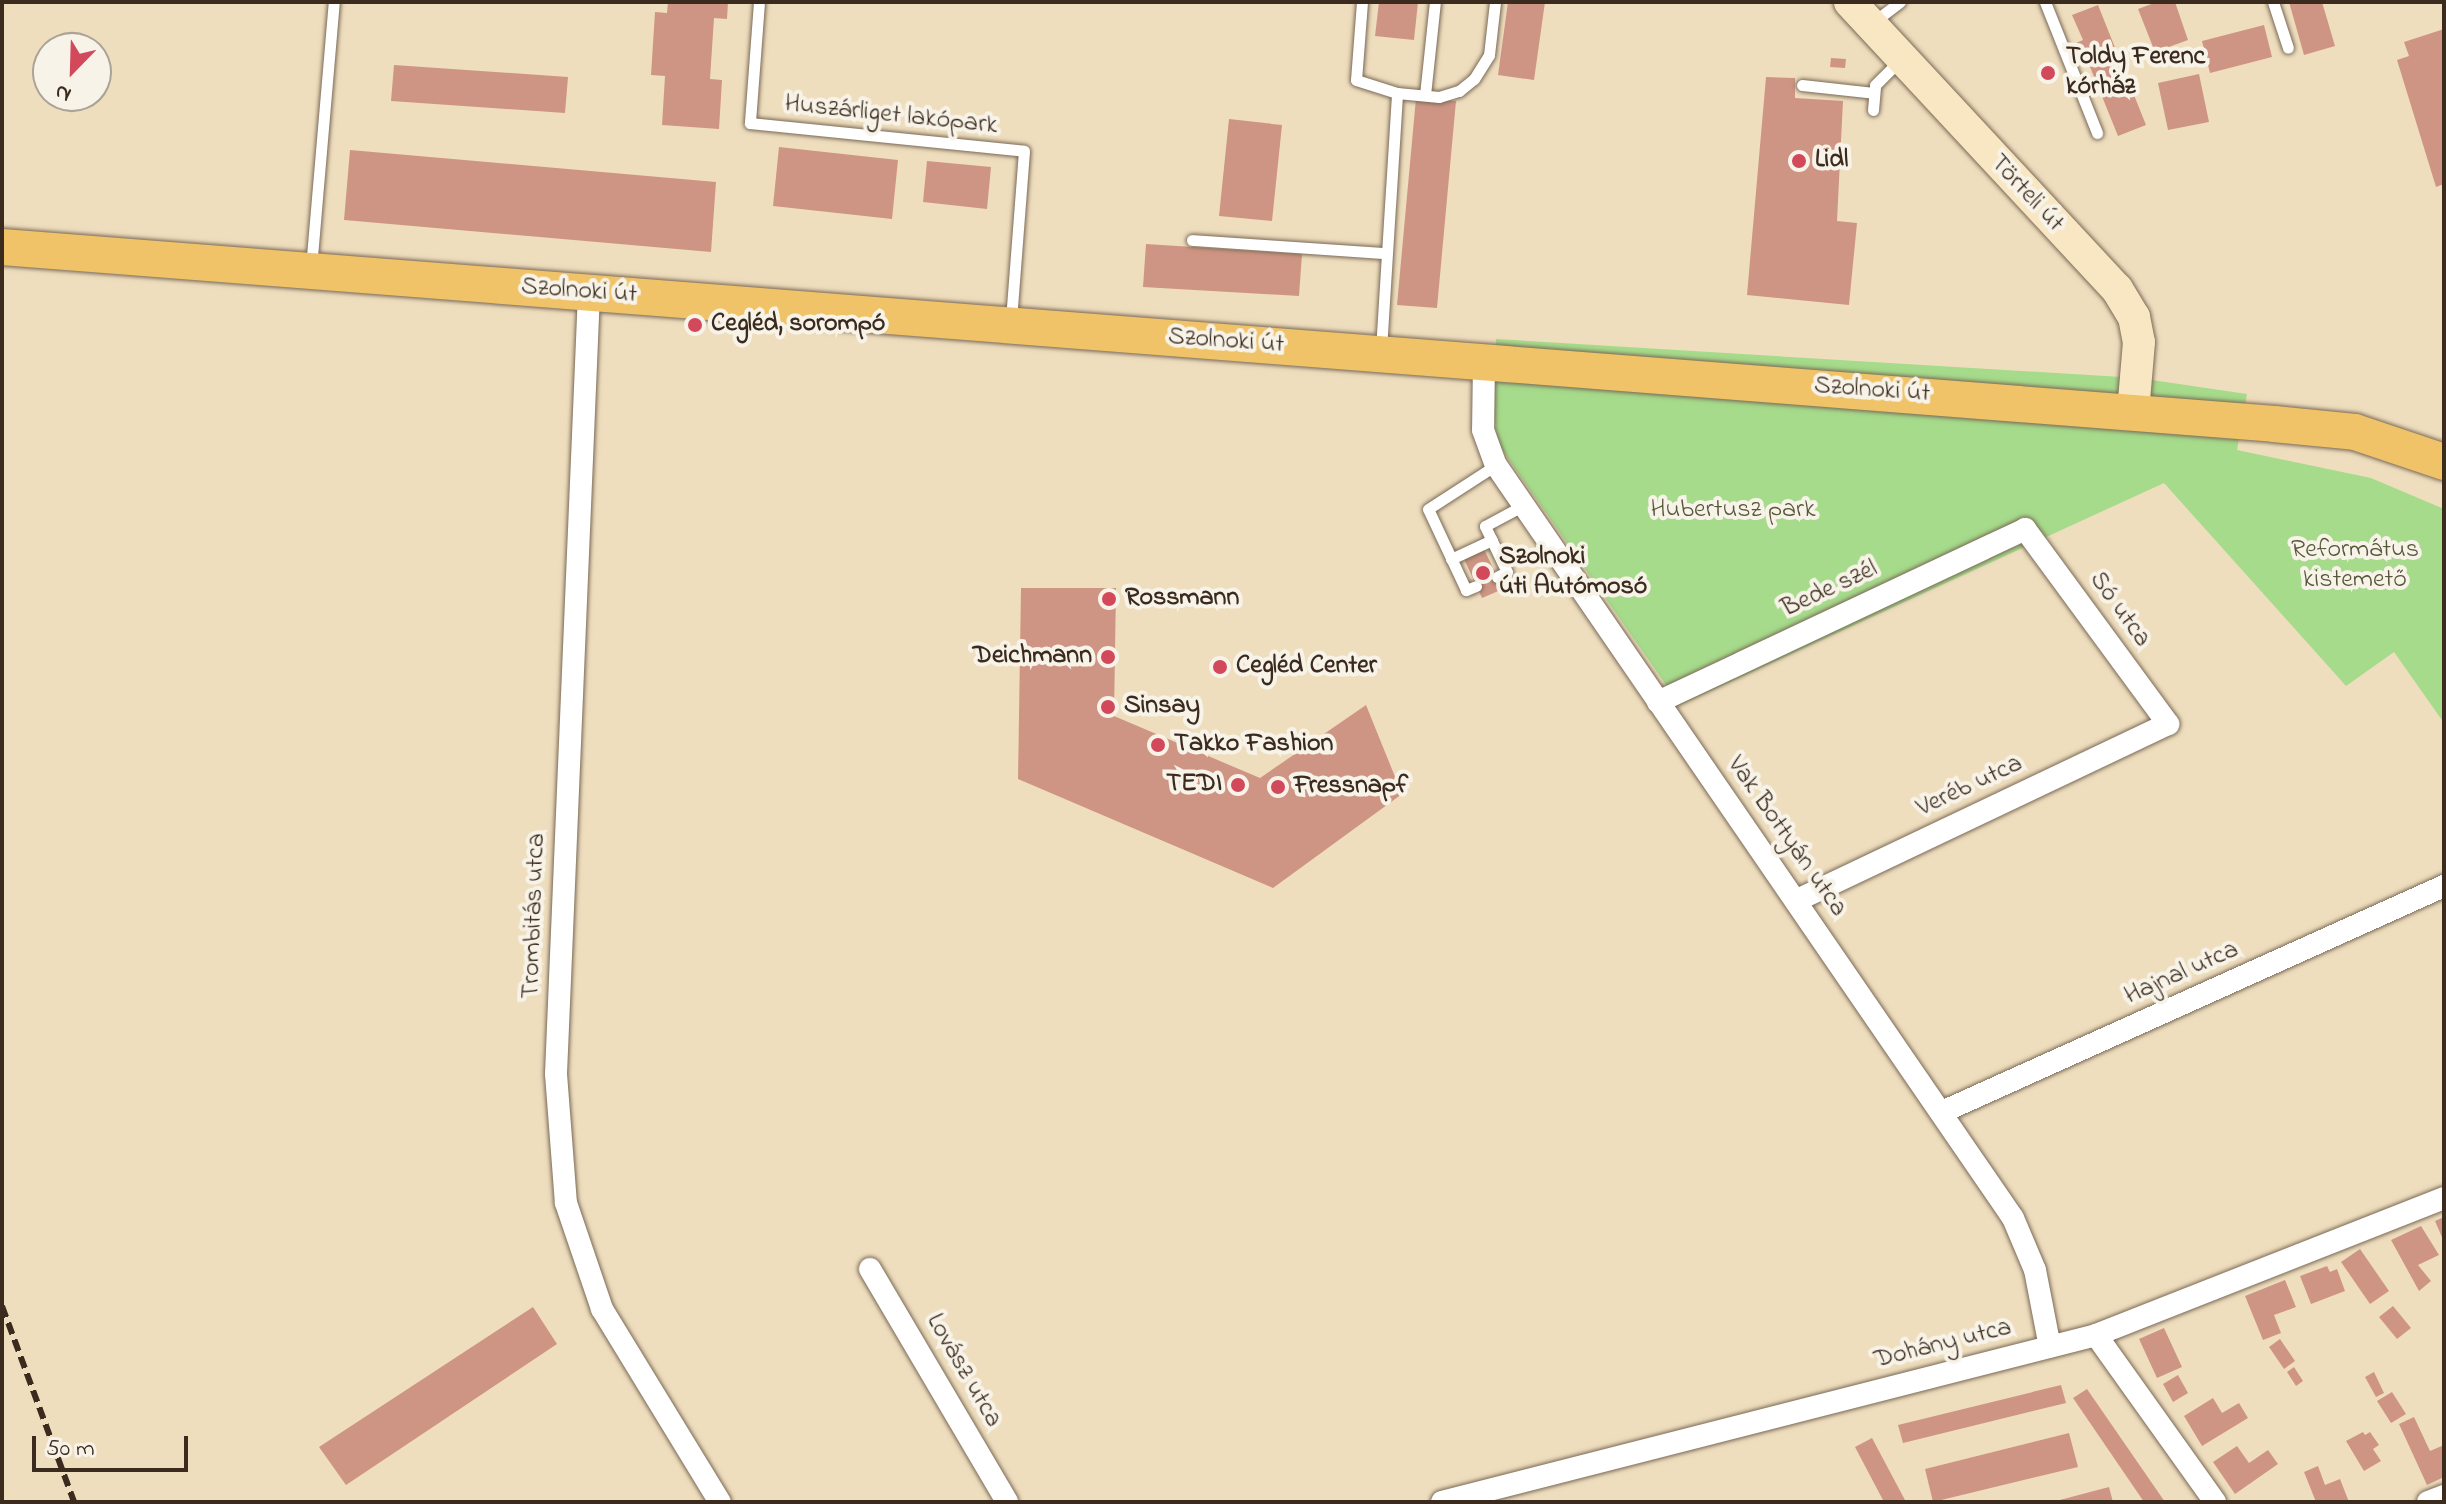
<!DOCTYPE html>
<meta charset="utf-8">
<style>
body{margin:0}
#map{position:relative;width:2446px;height:1504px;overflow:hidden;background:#efdebe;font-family:"Indie Flower",sans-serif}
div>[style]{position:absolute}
.green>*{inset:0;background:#a6db8b}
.building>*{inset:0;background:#cf9584}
.roads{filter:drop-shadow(0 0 2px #7a6956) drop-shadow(0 0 2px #7a6956)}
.lane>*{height:11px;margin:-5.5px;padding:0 5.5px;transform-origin:5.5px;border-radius:5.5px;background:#fff}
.street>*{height:22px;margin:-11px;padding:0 11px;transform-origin:11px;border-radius:11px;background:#fff}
.secondary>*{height:32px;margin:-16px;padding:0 16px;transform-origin:16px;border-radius:16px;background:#f9e7c3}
.primary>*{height:36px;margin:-18px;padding:0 18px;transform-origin:18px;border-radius:18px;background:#f0c369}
.rail>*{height:6px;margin-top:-3px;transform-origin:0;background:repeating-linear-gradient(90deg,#3b2a1e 0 12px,transparent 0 18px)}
.dots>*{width:22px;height:22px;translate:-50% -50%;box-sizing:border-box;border:4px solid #f7f3e8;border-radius:50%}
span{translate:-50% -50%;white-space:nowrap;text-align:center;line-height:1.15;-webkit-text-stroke:8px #f7f3e8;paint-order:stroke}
.poi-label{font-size:26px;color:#3b2a1e;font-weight:700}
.left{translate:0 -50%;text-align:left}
.right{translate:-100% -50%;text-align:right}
.street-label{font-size:26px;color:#3b2a1e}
.park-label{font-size:26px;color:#565639}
.frame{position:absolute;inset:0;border:4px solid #3b2a1e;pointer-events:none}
.north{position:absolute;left:32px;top:32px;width:80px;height:80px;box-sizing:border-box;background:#f7f3e8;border:2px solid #aca397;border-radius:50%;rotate:203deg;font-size:22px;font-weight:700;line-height:32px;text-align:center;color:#3b2a1e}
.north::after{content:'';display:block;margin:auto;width:28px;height:36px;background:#d1495b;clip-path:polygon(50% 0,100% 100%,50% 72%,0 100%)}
.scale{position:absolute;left:32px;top:1436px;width:156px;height:36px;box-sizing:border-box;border:4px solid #3b2a1e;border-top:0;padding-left:10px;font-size:24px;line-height:28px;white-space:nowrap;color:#3b2a1e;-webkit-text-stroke:6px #f7f3e8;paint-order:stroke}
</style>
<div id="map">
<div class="green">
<i style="clip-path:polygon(1496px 339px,2138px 378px,2247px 394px,2237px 450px,2371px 478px,2444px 509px,2444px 723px,2394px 652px,2346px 686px,2164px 483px,1680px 705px,1498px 444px,1493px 406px)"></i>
</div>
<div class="building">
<i style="clip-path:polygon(668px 2px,728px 2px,727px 19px,714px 18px,710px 79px,722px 80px,719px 129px,662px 125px,665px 76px,651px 75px,655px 12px,667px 13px)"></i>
<i style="clip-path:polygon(1379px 2px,1418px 2px,1414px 40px,1375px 36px)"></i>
<i style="clip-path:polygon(1508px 2px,1545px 2px,1534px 80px,1498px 75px)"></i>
<i style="clip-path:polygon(2157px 2px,2175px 2px,2188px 40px,2155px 52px,2138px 9px)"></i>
<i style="clip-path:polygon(2289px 2px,2322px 2px,2335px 46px,2304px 55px)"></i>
<i style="clip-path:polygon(2098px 5px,2146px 125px,2118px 136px,2086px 57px,2082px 58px,2076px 43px,2083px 40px,2072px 15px)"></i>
<i style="clip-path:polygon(2264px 25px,2272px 57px,2210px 73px,2202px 41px)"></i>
<i style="clip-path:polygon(2444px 29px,2444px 184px,2436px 187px,2397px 60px,2409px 56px,2404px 42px)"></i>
<i style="clip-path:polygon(1831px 58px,1846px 59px,1845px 68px,1830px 67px)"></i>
<i style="clip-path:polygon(394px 65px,568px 77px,565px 113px,391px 101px)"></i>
<i style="clip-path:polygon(2199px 74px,2209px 122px,2168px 130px,2158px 83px)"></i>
<i style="clip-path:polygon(1766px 77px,1795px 78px,1795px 98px,1843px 101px,1837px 221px,1857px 223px,1849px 305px,1747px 295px)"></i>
<i style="clip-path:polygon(1416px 98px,1456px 101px,1437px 308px,1397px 305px)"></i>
<i style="clip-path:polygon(1229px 119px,1282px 125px,1272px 221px,1219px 216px)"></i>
<i style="clip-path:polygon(779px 147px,898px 160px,892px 219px,773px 206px)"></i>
<i style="clip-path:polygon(350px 150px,716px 182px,711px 252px,344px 220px)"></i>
<i style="clip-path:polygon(927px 161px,991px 167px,987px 209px,923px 202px)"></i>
<i style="clip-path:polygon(1146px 244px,1302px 254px,1299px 296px,1143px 287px)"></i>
<i style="clip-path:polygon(1484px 549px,1503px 589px,1482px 598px,1464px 559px)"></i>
<i style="clip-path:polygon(1021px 588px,1116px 588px,1114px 716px,1260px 778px,1366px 705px,1402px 794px,1273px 888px,1018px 779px)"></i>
<i style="clip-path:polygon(2444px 1217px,2444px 1242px,2435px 1221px)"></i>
<i style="clip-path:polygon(2421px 1226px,2439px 1255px,2418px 1265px,2431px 1281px,2419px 1291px,2391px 1240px)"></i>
<i style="clip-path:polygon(2360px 1249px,2389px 1291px,2370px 1304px,2341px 1262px)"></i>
<i style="clip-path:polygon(2327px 1266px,2330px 1272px,2337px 1269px,2345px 1291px,2311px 1304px,2300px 1276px)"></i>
<i style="clip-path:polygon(2285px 1280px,2296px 1307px,2274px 1315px,2281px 1333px,2263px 1340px,2245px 1296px)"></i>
<i style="clip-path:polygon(2393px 1306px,2411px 1328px,2397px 1339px,2379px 1317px)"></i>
<i style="clip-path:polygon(533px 1307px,557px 1344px,346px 1485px,319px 1447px)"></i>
<i style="clip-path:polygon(2164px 1328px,2182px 1367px,2157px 1378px,2139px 1339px)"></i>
<i style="clip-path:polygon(2280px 1339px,2295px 1361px,2284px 1369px,2269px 1347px)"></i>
<i style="clip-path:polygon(2294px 1367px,2303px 1381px,2296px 1386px,2287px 1372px)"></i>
<i style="clip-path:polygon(2374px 1372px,2384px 1393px,2376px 1397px,2365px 1377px)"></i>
<i style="clip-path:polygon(2178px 1375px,2188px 1393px,2173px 1402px,2163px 1384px)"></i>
<i style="clip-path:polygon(2061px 1385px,2066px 1403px,1903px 1443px,1898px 1425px)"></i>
<i style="clip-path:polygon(2087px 1389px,2165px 1502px,2144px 1502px,2073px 1398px)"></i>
<i style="clip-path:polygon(2392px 1392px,2406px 1414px,2391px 1423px,2377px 1401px)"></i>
<i style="clip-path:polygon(2213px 1398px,2222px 1413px,2239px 1403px,2248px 1418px,2202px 1446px,2184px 1416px)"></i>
<i style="clip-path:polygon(2414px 1417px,2430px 1451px,2444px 1445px,2444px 1477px,2427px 1485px,2399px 1424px)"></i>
<i style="clip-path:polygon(2363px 1432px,2365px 1435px,2370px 1432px,2379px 1445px,2373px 1449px,2381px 1461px,2364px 1471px,2346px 1441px)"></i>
<i style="clip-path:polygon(2069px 1433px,2078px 1467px,1933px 1502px,1925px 1469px)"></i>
<i style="clip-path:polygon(1872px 1438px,1906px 1502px,1884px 1502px,1855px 1447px)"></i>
<i style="clip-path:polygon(2237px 1446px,2249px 1463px,2268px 1450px,2278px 1464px,2235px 1494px,2213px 1462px)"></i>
<i style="clip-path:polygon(2318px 1466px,2325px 1485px,2340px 1479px,2349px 1502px,2316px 1502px,2304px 1472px)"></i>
<i style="clip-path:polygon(2109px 1487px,2113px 1502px,2056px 1502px,2056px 1501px)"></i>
</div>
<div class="roads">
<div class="lane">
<i style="left:759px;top:2px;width:121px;rotate:94.3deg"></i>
<i style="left:750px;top:123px;width:275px;rotate:5.8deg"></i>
<i style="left:1024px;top:151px;width:170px;rotate:94.4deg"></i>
<i style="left:1362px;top:2px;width:78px;rotate:94.4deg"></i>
<i style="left:1356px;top:80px;width:43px;rotate:17.6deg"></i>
<i style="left:2045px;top:2px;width:141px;rotate:68.3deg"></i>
<i style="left:2273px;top:2px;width:48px;rotate:71.9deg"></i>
<i style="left:1872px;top:23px;width:35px;rotate:-37deg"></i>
<i style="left:1802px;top:85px;width:72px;rotate:6.3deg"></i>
<i style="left:1425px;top:95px;width:94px;rotate:-83.9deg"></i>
<i style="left:1873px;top:110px;width:25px;rotate:-85deg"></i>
<i style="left:1875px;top:85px;width:37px;rotate:-45deg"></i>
<i style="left:1192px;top:240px;width:193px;rotate:3.9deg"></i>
<i style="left:311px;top:268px;width:267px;rotate:-85.1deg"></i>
<i style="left:1381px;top:349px;width:256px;rotate:-86.4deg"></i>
<i style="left:1397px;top:93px;width:42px;rotate:5.4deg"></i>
<i style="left:1439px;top:97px;width:21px;rotate:-17deg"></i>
<i style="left:1459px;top:91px;width:19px;rotate:-39deg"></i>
<i style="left:1474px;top:79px;width:28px;rotate:-58deg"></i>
<i style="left:1489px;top:55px;width:53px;rotate:-83.5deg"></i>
<i style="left:1451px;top:559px;width:45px;rotate:-24.9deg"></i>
<i style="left:1497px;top:577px;width:11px;rotate:-27deg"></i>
<i style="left:1507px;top:572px;width:51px;rotate:-115.6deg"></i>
<i style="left:1485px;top:526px;width:44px;rotate:-28.3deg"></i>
<i style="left:1476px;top:586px;width:11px;rotate:158deg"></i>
<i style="left:1466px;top:590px;width:89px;rotate:-115.1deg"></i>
<i style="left:1428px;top:509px;width:81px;rotate:-32.9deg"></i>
</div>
<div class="street">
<i style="left:589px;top:293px;width:782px;rotate:92.42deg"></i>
<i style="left:556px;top:1074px;width:129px;rotate:85.6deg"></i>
<i style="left:566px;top:1203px;width:112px;rotate:71.2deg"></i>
<i style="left:602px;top:1309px;width:226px;rotate:58.6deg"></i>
<i style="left:1484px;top:362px;width:68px;rotate:90.8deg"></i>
<i style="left:1483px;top:430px;width:37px;rotate:70deg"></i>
<i style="left:1496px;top:465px;width:913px;rotate:55.53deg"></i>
<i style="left:2013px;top:1218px;width:56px;rotate:67.1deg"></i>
<i style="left:2035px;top:1270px;width:78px;rotate:79deg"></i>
<i style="left:1658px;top:702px;width:406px;rotate:-25.2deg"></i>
<i style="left:2025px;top:529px;width:242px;rotate:53.7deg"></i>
<i style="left:2168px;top:724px;width:412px;rotate:154.6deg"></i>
<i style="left:1942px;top:1112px;width:551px;rotate:-24.24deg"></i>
<i style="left:870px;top:1269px;width:270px;rotate:59.5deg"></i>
<i style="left:2096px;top:1335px;width:205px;rotate:54.5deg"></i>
<i style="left:1442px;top:1502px;width:675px;rotate:-14.32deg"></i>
<i style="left:2096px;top:1335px;width:374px;rotate:-21.5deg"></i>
<i style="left:2428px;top:1502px;width:17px;rotate:-21deg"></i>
</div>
<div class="secondary">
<i style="left:1850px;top:2px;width:392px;rotate:47.1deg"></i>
<i style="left:2117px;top:289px;width:33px;rotate:59deg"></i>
<i style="left:2134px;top:317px;width:25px;rotate:79deg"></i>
<i style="left:2139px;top:342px;width:70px;rotate:94.9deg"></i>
</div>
<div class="primary">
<i style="left:2px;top:247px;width:2279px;rotate:4.45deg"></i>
<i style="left:2274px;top:424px;width:81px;rotate:5.6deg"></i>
<i style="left:2355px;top:432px;width:94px;rotate:18.6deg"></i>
</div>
</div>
<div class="rail">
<i style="left:2px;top:1306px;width:209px;rotate:69.8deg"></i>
</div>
<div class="dots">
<i style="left:2048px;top:73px;background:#d1495b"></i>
<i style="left:1799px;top:161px;background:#d1495b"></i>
<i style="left:695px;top:325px;background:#d1495b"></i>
<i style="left:1483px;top:573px;background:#d1495b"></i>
<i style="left:1109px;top:599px;background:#d1495b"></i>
<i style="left:1108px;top:657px;background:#d1495b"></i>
<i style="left:1220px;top:667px;background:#d1495b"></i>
<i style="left:1108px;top:707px;background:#d1495b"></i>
<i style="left:1158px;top:745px;background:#d1495b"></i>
<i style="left:1238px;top:785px;background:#d1495b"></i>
<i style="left:1278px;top:787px;background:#d1495b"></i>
</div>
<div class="poi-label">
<span class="left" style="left:2066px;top:73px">Toldy Ferenc<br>kórház</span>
<span class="left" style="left:1815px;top:161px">Lidl</span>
<span class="left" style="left:711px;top:325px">Cegléd, sorompó</span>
<span class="left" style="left:1499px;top:573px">Szolnoki<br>úti Autómosó</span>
<span class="left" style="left:1125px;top:599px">Rossmann</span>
<span class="right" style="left:1092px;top:657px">Deichmann</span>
<span class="left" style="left:1236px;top:667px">Cegléd Center</span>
<span class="left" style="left:1124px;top:707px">Sinsay</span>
<span class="left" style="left:1174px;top:745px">Takko Fashion</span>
<span class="right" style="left:1222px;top:785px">TEDI</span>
<span class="left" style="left:1294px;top:787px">Fressnapf</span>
</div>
<div class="street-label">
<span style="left:891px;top:116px;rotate:6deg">Huszárliget lakópark</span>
<span style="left:2026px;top:194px;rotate:47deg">Törteli út</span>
<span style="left:579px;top:292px;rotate:4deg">Szolnoki út</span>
<span style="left:1226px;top:342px;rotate:4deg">Szolnoki út</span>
<span style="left:1872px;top:391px;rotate:4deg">Szolnoki út</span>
<span style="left:1830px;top:590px;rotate:-25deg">Bede szél</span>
<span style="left:2119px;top:610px;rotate:54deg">Só utca</span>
<span style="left:1970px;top:787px;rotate:-25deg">Veréb utca</span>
<span style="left:1786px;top:837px;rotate:55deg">Vak Bottyán utca</span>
<span style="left:535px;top:916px;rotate:-88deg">Trombitás utca</span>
<span style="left:2182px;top:974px;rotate:-24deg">Hajnal utca</span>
<span style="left:1943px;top:1345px;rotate:-14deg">Dohány utca</span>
<span style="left:963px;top:1371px;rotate:60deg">Lovász utca</span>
</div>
<div class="park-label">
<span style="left:1733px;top:511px">Hubertusz park</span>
<span style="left:2355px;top:566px">Református<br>kistemető</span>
</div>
<div class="frame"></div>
<div class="north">N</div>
<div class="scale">50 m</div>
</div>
